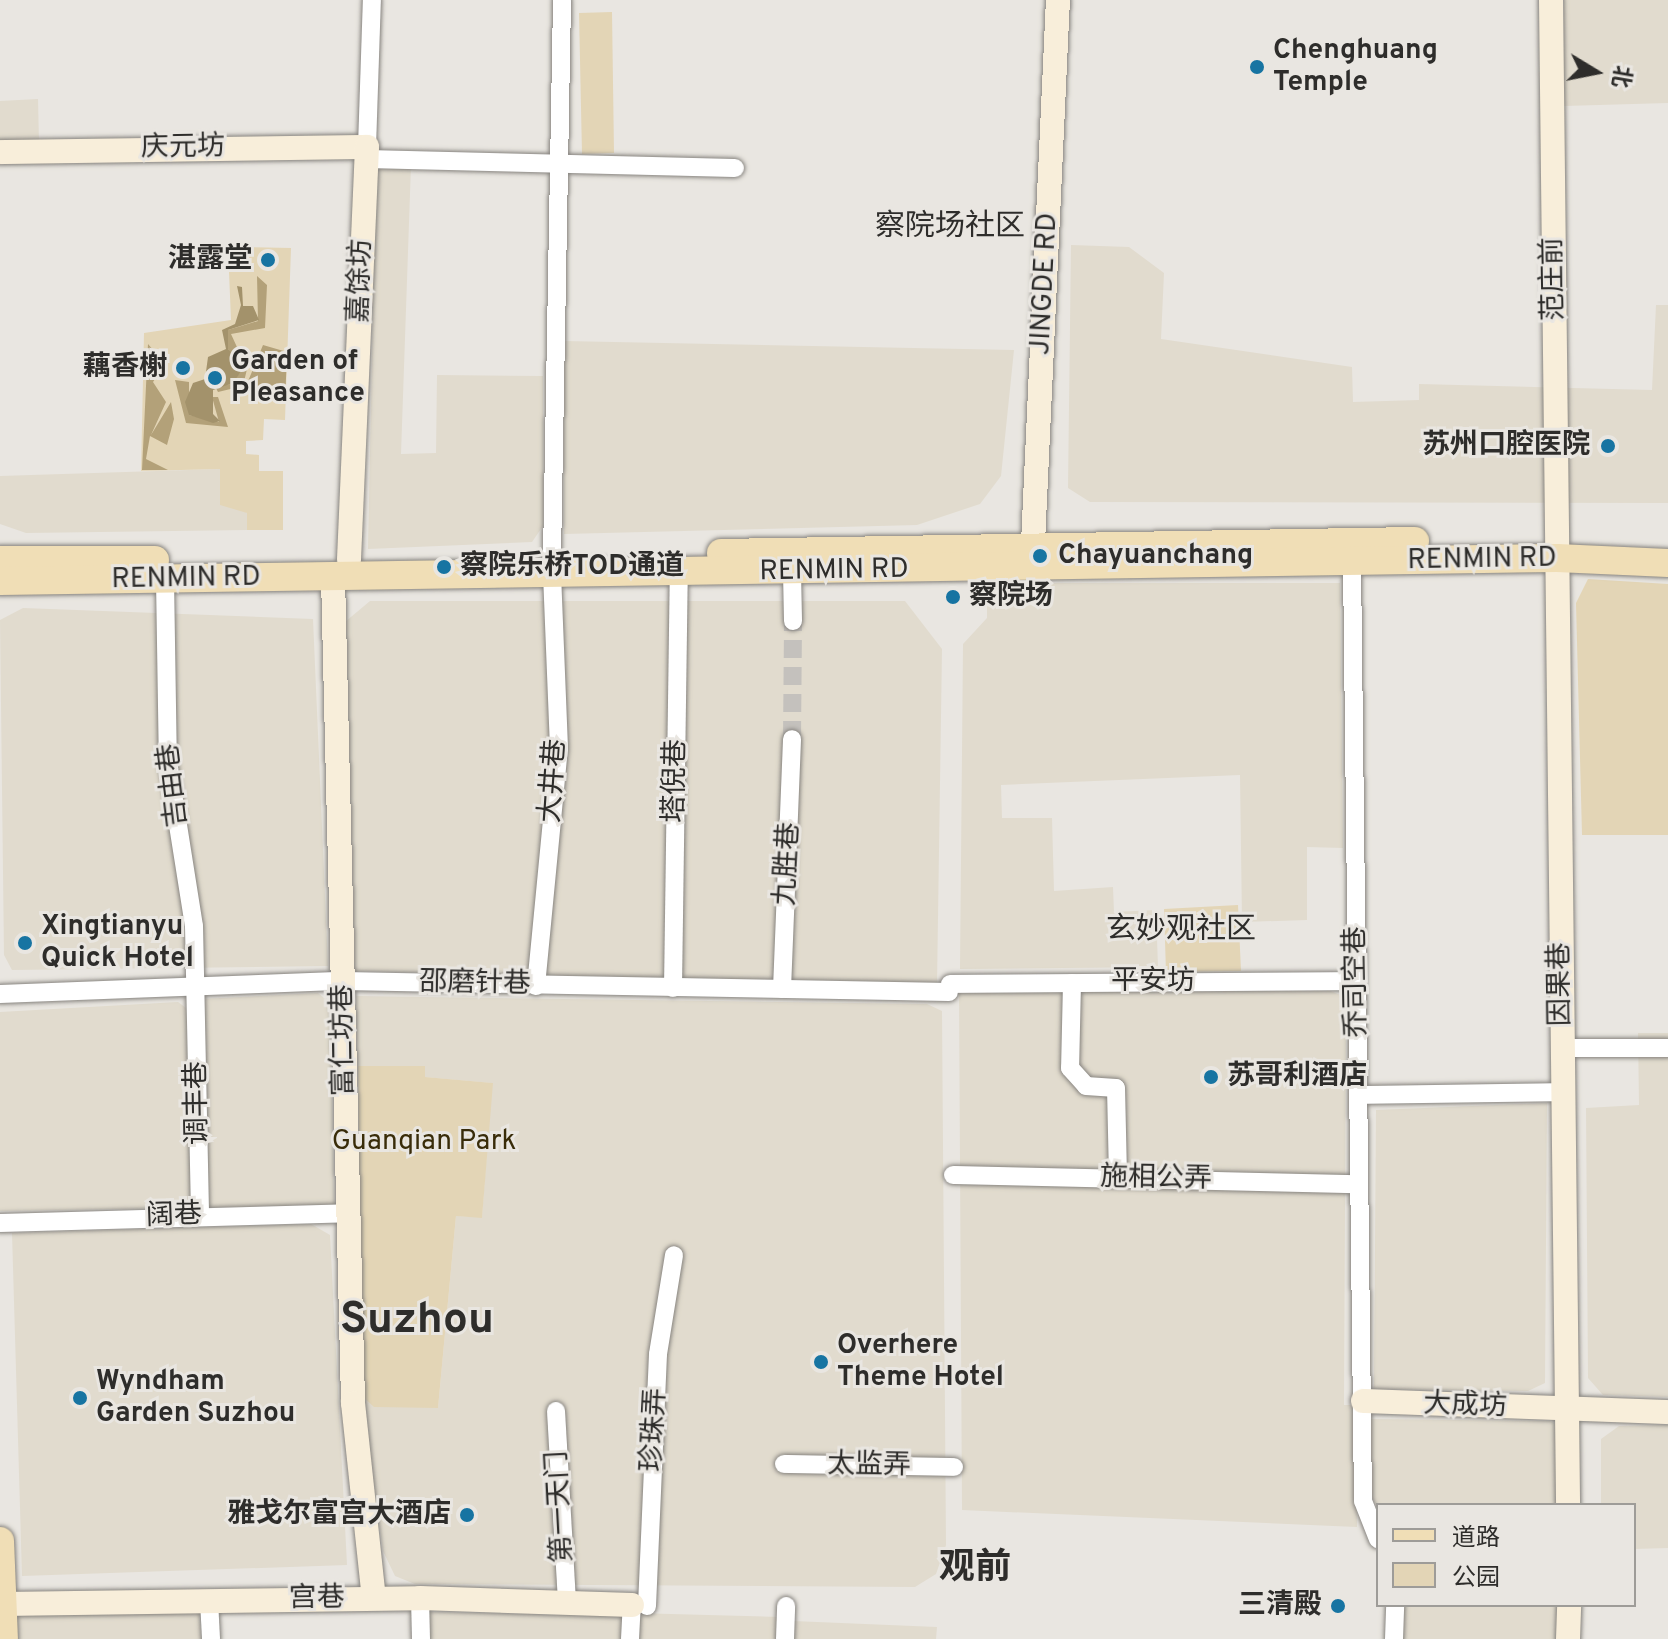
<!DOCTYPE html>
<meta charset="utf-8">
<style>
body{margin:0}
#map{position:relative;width:1668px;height:1639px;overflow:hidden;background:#e9e6e1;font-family:Overpass,"Noto Sans SC",sans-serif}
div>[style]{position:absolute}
.built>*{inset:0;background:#e1dbce}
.green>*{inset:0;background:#e3d5b6}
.forest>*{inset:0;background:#b3a179}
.water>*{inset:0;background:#a3926b}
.street-tunnel>*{height:18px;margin-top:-9px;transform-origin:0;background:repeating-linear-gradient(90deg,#c4c1bd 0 18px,transparent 0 27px)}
.roads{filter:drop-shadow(0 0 2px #87847f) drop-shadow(0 0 2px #87847f)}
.street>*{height:18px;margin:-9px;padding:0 9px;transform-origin:9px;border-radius:9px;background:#fff}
.secondary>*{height:24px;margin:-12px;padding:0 12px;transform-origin:12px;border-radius:12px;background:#f8eeda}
.primary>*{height:28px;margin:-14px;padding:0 14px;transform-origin:14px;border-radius:14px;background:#f0deb6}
.dots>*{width:22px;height:22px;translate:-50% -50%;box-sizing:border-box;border:4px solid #e9e6e1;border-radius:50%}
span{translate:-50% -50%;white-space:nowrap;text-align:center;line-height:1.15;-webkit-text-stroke:6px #e9e6e1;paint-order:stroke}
.poi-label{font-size:28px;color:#2e2d2b;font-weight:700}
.left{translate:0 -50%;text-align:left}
.right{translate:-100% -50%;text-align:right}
.street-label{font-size:28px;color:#2e2d2b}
.park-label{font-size:28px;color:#392c09}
.neighbourhood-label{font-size:30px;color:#2e2d2b}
.district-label{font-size:36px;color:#2e2d2b;font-weight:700}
.town-label{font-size:44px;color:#2e2d2b;font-weight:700}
.legend{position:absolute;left:1376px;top:1503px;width:260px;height:104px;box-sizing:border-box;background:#e9e6e1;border:2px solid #9e9c98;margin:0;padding:10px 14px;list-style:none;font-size:24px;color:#2e2d2b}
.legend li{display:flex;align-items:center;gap:16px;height:40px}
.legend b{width:40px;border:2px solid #9e9c98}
.north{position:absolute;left:1556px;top:32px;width:80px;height:80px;-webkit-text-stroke:6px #e9e6e1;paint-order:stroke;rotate:100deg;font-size:22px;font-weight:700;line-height:32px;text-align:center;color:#2e2d2b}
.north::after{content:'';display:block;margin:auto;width:28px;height:36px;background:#2e2d2b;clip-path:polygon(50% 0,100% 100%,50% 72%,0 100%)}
</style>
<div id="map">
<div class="built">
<i style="clip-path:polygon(1564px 0,1668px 0,1668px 103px,1564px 106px)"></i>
<i style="clip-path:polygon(38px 99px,39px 143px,0 145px,0 101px)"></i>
<i style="clip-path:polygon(376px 164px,411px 165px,401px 454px,436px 453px,437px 375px,543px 376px,543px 526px,532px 542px,368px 549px)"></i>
<i style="clip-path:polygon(1071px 245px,1129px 247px,1164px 273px,1161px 339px,1352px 367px,1353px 402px,1419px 400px,1419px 384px,1652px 390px,1656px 305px,1668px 305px,1668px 503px,1090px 502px,1068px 488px)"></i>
<i style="clip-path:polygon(564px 341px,1014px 350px,1001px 476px,980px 504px,917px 525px,564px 534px)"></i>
<i style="clip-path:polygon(220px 469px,235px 505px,247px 513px,247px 530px,26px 533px,0 524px,0 476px)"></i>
<i style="clip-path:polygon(987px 583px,1340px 583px,1343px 848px,1307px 847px,1307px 920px,1242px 922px,1240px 775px,1001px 785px,1002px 818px,1052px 818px,1054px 891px,1113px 887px,1114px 912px,1156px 910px,1158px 967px,960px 969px,963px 644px,987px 618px)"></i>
<i style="clip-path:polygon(370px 601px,905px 601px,942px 649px,937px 984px,354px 971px,345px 622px)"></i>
<i style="clip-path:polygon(23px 608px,313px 619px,328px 966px,12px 970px,4px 955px,0 620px)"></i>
<i style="clip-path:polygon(1330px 991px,1346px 997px,1344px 1405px,1356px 1405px,1357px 1527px,962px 1510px,959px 992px)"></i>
<i style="clip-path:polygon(318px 993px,330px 1003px,334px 1205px,0 1211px,0 1012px,178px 1002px,193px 1013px,201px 999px)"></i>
<i style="clip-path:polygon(356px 996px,927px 1004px,942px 1011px,946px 1545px,936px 1574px,915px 1587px,415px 1584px,395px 1576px,383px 1551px,362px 1396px,438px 1408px,456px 1216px,482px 1217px,492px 1083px,424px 1077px,424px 1066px,358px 1066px)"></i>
<i style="clip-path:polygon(1638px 1033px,1668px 1033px,1668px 1397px,1603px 1395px,1588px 1378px,1586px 1108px,1639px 1105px)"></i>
<i style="clip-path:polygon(1547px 1103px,1545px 1383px,1528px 1391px,1374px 1389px,1376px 1110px)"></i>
<i style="clip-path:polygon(311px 1224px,330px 1235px,347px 1565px,22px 1576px,12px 1233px)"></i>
<i style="clip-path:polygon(1370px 1419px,1550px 1421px,1557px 1425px,1559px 1505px,1378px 1505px,1378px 1511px,1370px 1491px)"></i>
<i style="clip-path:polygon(1668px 1425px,1668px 1548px,1634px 1549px,1634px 1505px,1601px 1505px,1601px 1439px,1619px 1426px)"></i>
<i style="clip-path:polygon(1400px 1605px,1557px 1605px,1557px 1639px,1400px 1639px)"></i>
<i style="clip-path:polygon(427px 1612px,624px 1616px,623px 1639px,428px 1639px)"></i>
<i style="clip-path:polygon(13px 1613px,199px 1613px,201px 1639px,14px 1639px)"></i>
<i style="clip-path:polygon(634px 1613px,779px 1617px,778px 1639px,634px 1639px)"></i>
<i style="clip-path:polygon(793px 1621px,937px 1627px,936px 1639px,793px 1639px)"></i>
</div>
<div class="green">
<i style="clip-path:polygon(612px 12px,614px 153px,582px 154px,579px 13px)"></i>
<i style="clip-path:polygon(238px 247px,291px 248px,285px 420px,264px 419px,263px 440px,246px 441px,246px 454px,259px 455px,259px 471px,283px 471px,283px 530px,247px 530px,247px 513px,220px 505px,220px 469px,141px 471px,144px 333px,231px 320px,229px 272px,238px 272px)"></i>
<i style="clip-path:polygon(1588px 579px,1668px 584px,1668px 835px,1582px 835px,1576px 603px)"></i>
<i style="clip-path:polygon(1238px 905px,1241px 971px,1166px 972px,1164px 909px)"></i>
<i style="clip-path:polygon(358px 1066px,425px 1066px,425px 1077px,493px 1083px,482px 1218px,456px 1216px,438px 1408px,374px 1407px,362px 1396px)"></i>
</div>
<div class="forest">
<i style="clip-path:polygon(257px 276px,267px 285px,265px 328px,231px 334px,247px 369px,243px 386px,218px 392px,215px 386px,231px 384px,243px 369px,228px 349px,228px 330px,258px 321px)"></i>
<i style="clip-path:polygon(148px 344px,165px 364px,153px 382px,166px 402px,151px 435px,171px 402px,174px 419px,167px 445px,150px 436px,146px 459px,168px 470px,142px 470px)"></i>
<i style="clip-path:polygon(263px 345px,287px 352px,285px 404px,272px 391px,246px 386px)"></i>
<i style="clip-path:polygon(175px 380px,189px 382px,189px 415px,219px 422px,212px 397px,218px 397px,228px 427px,186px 423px)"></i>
</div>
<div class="water">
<i style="clip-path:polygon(237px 286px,242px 287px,243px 306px,253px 306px,259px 320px,228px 330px,228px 349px,245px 366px,233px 383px,213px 390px,213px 414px,220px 421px,213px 423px,189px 415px,185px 402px,193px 383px,205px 379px,208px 357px,226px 349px,222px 330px,235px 324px,241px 305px)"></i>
</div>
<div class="street-tunnel">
<i style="left:792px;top:739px;width:118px;rotate:-89.5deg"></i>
</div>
<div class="roads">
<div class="street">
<i style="left:367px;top:147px;width:147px;rotate:-88.1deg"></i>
<i style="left:366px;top:159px;width:369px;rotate:1.4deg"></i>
<i style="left:552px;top:557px;width:557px;rotate:-88.97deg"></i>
<i style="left:1352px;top:562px;width:939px;rotate:89.33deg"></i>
<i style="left:1363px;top:1501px;width:41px;rotate:68.5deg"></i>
<i style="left:792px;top:572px;width:49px;rotate:88.8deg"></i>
<i style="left:165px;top:579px;width:183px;rotate:89.1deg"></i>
<i style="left:168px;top:762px;width:166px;rotate:81deg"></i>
<i style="left:194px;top:926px;width:289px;rotate:88.8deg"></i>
<i style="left:1072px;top:983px;width:85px;rotate:91.3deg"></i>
<i style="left:1070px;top:1068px;width:24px;rotate:48deg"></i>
<i style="left:1086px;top:1086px;width:30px;rotate:4deg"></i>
<i style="left:1116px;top:1088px;width:91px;rotate:88.7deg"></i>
<i style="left:950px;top:984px;width:407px;rotate:-0.4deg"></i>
<i style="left:536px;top:986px;width:239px;rotate:-84.5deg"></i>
<i style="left:559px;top:748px;width:173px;rotate:-92.3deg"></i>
<i style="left:673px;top:988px;width:415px;rotate:-89.2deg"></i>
<i style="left:782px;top:989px;width:250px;rotate:-87.7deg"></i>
<i style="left:0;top:994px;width:343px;rotate:-2.2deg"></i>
<i style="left:343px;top:981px;width:606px;rotate:1.04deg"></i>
<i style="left:1562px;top:1048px;width:106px"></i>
<i style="left:1358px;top:1095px;width:204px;rotate:-0.8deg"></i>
<i style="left:953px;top:1175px;width:406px;rotate:1.3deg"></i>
<i style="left:0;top:1223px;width:348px;rotate:-1.6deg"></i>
<i style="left:556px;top:1411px;width:191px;rotate:86.7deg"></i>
<i style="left:784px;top:1464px;width:170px;rotate:1deg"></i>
<i style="left:420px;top:1598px;width:41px;rotate:88.6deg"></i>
<i style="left:209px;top:1600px;width:39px;rotate:87deg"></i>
<i style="left:647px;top:1606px;width:252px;rotate:-87.5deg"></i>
<i style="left:658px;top:1354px;width:100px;rotate:-80.8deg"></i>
<i style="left:630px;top:1639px;width:34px;rotate:-87deg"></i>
<i style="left:785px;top:1639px;width:33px;rotate:-88deg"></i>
<i style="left:1394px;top:1639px;width:34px;rotate:-88deg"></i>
</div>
<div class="secondary">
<i style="left:1551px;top:0;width:1505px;rotate:89.35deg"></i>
<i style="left:0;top:152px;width:367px;rotate:-0.8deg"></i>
<i style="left:367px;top:147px;width:413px;rotate:92.5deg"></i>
<i style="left:1032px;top:565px;width:566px;rotate:-87.37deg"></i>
<i style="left:333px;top:577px;width:826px;rotate:88.61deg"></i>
<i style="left:353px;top:1403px;width:196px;rotate:83.9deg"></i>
<i style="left:1363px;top:1401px;width:305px;rotate:2.1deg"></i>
<i style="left:3px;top:1604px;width:417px;rotate:-0.8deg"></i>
<i style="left:420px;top:1598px;width:212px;rotate:1.9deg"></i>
<i style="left:1568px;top:1639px;width:34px;rotate:-88deg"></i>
</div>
<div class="primary">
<i style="left:721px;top:553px;width:694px;rotate:-0.99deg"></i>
<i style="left:0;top:560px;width:155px"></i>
<i style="left:0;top:581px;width:1557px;rotate:-0.85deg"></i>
<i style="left:1557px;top:558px;width:111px;rotate:2.6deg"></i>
<i style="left:0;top:1541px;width:98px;rotate:87.7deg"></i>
</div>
</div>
<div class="dots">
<i style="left:1257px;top:67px;background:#1774a2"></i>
<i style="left:268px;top:260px;background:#1774a2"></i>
<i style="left:183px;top:368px;background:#1774a2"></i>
<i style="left:215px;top:378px;background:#1774a2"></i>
<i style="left:1608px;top:446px;background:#1774a2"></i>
<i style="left:1040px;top:556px;background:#1774a2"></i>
<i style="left:444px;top:567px;background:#1774a2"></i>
<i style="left:953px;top:597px;background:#1774a2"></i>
<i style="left:25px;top:943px;background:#1774a2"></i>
<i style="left:1211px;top:1077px;background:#1774a2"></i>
<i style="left:821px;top:1362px;background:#1774a2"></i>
<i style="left:80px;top:1398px;background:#1774a2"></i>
<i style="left:467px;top:1515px;background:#1774a2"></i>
<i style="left:1338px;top:1606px;background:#1774a2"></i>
</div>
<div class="poi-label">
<span class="left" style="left:1273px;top:67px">Chenghuang<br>Temple</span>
<span class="right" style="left:252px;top:260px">湛露堂</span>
<span class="left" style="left:231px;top:378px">Garden of<br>Pleasance</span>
<span class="right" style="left:167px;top:368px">藕香榭</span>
<span class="right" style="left:1590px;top:446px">苏州口腔医院</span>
<span class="left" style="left:1058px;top:556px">Chayuanchang</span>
<span class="left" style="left:460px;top:567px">察院乐桥TOD通道</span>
<span class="left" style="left:969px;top:597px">察院场</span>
<span class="left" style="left:41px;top:943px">Xingtianyu<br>Quick Hotel</span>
<span class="left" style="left:1227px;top:1077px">苏哥利酒店</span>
<span class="left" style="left:837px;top:1362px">Overhere<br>Theme Hotel</span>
<span class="left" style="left:96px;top:1398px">Wyndham<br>Garden Suzhou</span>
<span class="right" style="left:451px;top:1515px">雅戈尔富宫大酒店</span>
<span class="right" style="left:1322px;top:1606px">三清殿</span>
</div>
<div class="street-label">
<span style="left:183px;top:148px;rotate:-1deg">庆元坊</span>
<span style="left:1554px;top:279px;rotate:-91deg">范庄前</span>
<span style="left:361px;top:281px;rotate:-88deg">嘉馀坊</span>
<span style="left:1045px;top:284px;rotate:-87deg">JINGDE RD</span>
<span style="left:1482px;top:560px;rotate:-1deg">RENMIN RD</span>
<span style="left:834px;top:571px;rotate:-1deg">RENMIN RD</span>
<span style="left:186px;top:579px;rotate:-1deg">RENMIN RD</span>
<span style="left:554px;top:781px;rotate:-86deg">大井巷</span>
<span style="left:676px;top:781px;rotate:-89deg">塔倪巷</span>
<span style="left:174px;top:785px;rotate:-97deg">吉由巷</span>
<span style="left:788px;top:864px;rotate:-87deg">九胜巷</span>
<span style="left:1153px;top:982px">平安坊</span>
<span style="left:1357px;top:982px;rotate:-91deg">乔司空巷</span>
<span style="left:475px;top:984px;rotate:1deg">邵磨针巷</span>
<span style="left:1561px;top:984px;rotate:-91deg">因果巷</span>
<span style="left:344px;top:1040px;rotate:-91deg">富仁坊巷</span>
<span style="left:198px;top:1103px;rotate:-91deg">调丰巷</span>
<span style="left:1156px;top:1179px;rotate:1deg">施相公弄</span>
<span style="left:174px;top:1216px;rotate:-2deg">阔巷</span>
<span style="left:1465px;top:1406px;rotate:2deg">大成坊</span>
<span style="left:655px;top:1430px;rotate:-87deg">珍珠弄</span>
<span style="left:869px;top:1466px;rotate:1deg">太监弄</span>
<span style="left:561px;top:1507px;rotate:-93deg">第一天门</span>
<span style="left:317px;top:1599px;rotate:-1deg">宫巷</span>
</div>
<div class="park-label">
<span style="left:424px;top:1142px">Guanqian Park</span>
</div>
<div class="neighbourhood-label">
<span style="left:950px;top:228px">察院场社区</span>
<span style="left:1181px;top:931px">玄妙观社区</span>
</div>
<div class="district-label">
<span style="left:975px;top:1570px">观前</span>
</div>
<div class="town-label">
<span style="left:417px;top:1321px">Suzhou</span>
</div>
<ul class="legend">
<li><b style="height:10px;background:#f0deb6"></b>道路</li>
<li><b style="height:22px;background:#e3d5b6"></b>公园</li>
</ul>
<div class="north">北</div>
</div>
